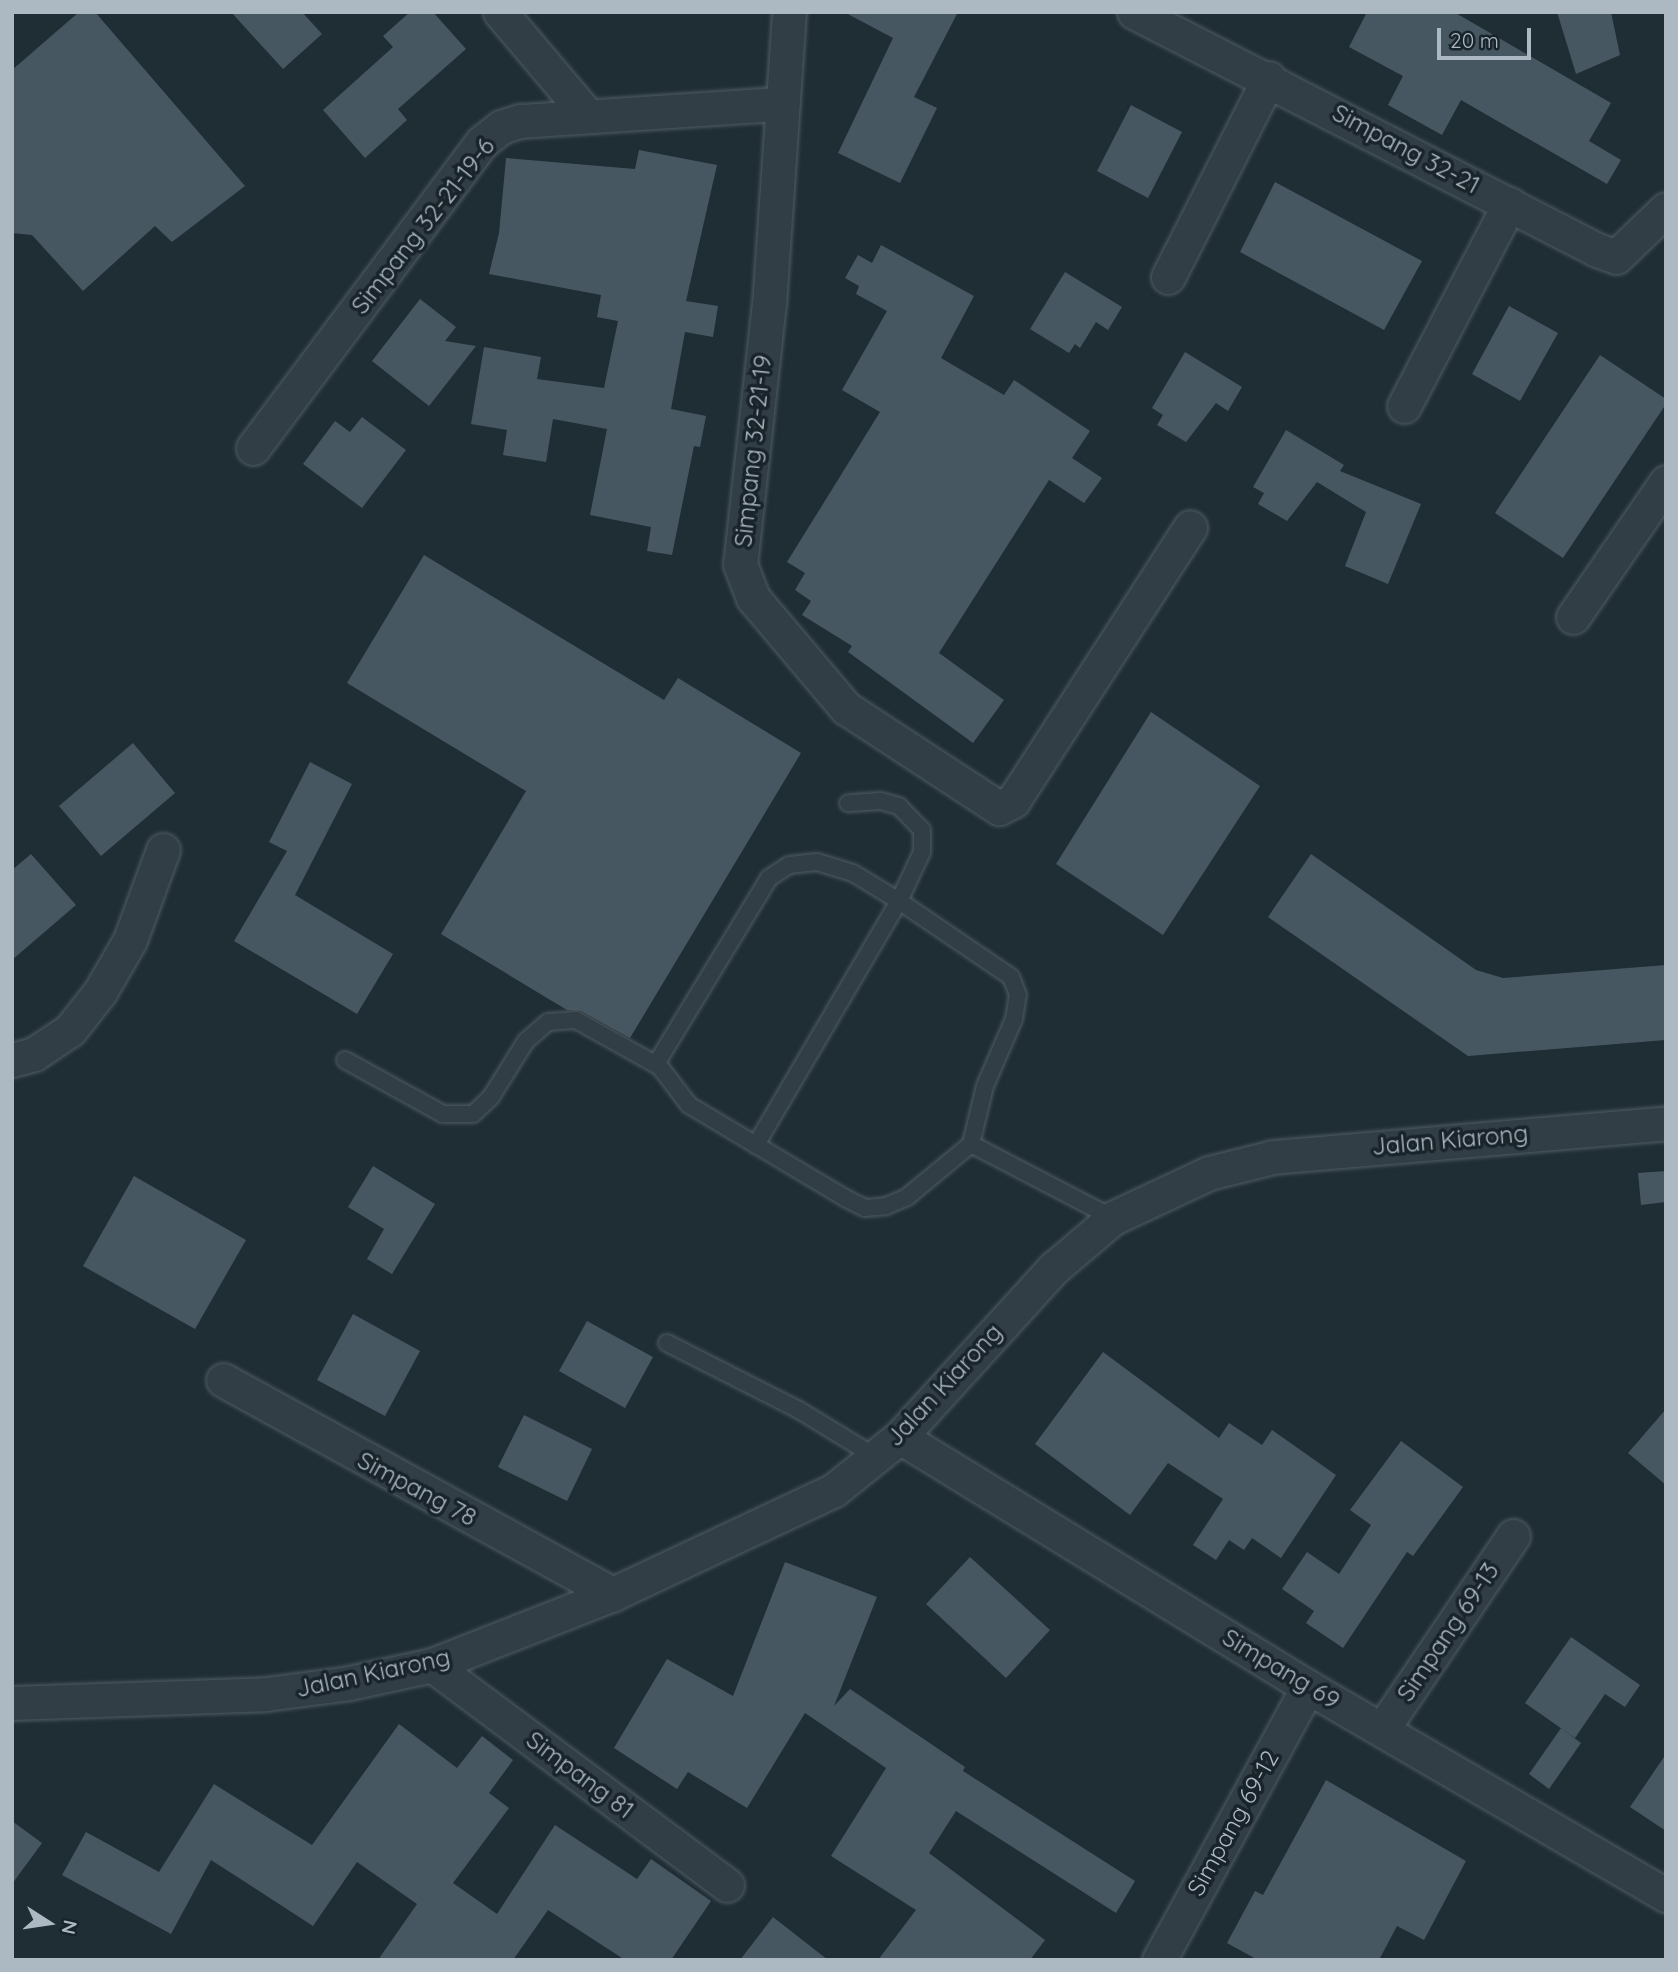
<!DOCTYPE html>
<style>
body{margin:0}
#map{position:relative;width:1678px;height:1972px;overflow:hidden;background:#1f2d35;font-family:Quicksand,sans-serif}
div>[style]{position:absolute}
.building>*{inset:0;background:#475761}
.roads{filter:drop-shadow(0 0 2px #505c64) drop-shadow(0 0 2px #505c64)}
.lane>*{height:16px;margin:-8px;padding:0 8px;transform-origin:8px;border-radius:8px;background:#323e45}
.street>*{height:33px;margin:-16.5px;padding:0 16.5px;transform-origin:16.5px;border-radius:16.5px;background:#323e45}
span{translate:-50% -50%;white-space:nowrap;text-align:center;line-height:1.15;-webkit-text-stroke:7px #18232a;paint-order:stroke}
.street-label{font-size:24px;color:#acb9c3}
.frame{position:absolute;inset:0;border:14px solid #acb9c3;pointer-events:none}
.north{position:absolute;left:14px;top:1888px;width:70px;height:70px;-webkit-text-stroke:5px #18232a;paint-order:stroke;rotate:102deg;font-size:19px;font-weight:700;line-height:28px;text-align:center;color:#acb9c3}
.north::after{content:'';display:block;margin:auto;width:24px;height:32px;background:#acb9c3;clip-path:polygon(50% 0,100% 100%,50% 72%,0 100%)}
.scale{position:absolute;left:1437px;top:28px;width:94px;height:32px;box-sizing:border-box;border:4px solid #acb9c3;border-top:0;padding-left:9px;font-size:21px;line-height:24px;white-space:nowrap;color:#acb9c3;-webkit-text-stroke:5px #18232a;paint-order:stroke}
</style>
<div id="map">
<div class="building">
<i style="clip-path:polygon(79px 12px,95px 12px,245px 186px,172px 242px,155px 226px,83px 291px,32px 235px,12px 233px,12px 70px)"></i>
<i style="clip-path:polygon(231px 12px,302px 12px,322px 34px,283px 69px)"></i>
<i style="clip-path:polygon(410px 12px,433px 12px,466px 49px,398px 109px,407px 120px,365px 158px,323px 110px,393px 47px,383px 36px)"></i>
<i style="clip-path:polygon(844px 12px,958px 12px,914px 97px,937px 108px,900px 183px,838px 153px,893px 38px)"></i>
<i style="clip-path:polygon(1367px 12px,1454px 12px,1611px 103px,1589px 141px,1621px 160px,1607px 184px,1461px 100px,1442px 135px,1388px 105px,1403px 76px,1349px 47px)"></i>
<i style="clip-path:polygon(1557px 12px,1611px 12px,1620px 55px,1576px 74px)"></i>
<i style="clip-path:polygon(1131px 105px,1182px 132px,1148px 198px,1097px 171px)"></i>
<i style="clip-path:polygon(639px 150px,717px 165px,686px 301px,718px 306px,713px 337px,685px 332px,671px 409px,706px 416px,700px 447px,694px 446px,672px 555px,647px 551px,651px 527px,590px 515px,607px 429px,553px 419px,546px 462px,503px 455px,507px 430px,471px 424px,484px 347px,541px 357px,537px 379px,604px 388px,618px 321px,597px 317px,601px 295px,489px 274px,499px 233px,506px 158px,635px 169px)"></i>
<i style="clip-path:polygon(1275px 182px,1422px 261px,1384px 330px,1240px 252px)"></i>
<i style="clip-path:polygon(881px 245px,974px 296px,941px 358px,1004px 395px,1014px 380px,1090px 431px,1072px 458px,1102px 478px,1084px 503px,1049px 480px,939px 653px,1004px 700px,973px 743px,848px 652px,852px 646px,802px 615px,811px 601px,795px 590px,805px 573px,787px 562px,880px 412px,842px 390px,887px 311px,856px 294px,859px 286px,845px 278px,858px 255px,872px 263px)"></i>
<i style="clip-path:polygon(1065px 272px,1122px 307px,1108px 330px,1096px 322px,1080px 348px,1075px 344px,1069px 353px,1030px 329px)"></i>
<i style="clip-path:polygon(420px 299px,456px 327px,445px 341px,476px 346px,429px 406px,372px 361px)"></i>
<i style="clip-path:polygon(1509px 306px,1558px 333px,1520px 401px,1472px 374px)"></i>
<i style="clip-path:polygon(1185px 352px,1242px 387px,1228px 411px,1216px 403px,1186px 442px,1157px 425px,1163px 415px,1152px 408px)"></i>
<i style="clip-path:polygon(1600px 355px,1666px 399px,1666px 404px,1563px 558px,1495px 513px)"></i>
<i style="clip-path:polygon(362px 417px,406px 450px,362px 508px,303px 464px,335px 421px,350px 432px)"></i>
<i style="clip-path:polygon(1286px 430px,1344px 465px,1340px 471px,1421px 504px,1388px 584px,1345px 566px,1366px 512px,1317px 482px,1287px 521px,1258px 504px,1264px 493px,1253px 487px)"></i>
<i style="clip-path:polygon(424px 555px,664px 700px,678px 678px,801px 753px,630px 1038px,581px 1011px,567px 1010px,441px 934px,526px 791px,347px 683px)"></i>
<i style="clip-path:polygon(1151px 712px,1260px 786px,1163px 935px,1056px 864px)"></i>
<i style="clip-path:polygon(133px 743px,175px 793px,101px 856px,59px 806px)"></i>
<i style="clip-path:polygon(310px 762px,352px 784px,295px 895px,393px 954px,357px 1014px,234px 941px,287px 851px,269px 842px)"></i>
<i style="clip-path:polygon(31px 854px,76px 905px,12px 960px,12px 870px)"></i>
<i style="clip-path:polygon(1311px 854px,1476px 970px,1503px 978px,1666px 965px,1666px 1040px,1468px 1056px,1268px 917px)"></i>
<i style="clip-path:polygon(373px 1166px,435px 1204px,392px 1274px,367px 1259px,384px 1229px,348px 1207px)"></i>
<i style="clip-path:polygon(1666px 1171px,1666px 1202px,1641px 1205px,1638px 1173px)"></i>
<i style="clip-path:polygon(134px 1176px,246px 1240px,195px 1329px,83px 1266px)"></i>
<i style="clip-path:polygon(353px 1314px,420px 1351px,385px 1416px,317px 1380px)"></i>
<i style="clip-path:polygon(587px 1321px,653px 1357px,625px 1408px,559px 1371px)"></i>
<i style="clip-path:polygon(1103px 1352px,1219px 1438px,1229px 1423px,1262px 1445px,1272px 1430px,1336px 1475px,1281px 1558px,1252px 1538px,1244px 1550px,1229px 1540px,1216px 1560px,1193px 1545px,1223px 1499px,1168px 1463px,1130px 1515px,1035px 1444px)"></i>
<i style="clip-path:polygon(1666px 1409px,1666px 1485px,1628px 1453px)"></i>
<i style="clip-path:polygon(524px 1415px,592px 1449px,567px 1501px,498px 1467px)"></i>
<i style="clip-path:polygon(1401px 1441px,1463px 1487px,1413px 1556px,1407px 1552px,1343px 1648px,1306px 1623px,1314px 1611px,1282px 1589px,1307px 1552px,1339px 1574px,1371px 1525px,1350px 1510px)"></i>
<i style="clip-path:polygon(970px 1557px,1050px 1630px,1006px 1678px,926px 1604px)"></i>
<i style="clip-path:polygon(785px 1562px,877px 1597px,834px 1706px,850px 1689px,965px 1767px,963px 1771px,1135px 1881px,1116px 1913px,956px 1811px,929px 1853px,1045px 1940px,1030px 1960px,878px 1960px,916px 1910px,831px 1856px,886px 1768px,805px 1713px,747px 1808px,688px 1772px,677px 1789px,614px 1748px,667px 1659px,733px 1696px)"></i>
<i style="clip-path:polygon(1571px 1637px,1640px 1685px,1625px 1707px,1605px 1694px,1575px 1738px,1525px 1703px)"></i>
<i style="clip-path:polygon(399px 1724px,457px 1768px,482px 1736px,513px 1760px,489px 1793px,509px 1808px,453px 1883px,497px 1914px,555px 1825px,637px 1879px,651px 1859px,711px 1901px,671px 1960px,625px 1960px,548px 1910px,513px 1960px,378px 1960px,417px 1904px,357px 1862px,313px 1926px,211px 1860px,171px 1934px,62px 1875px,86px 1832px,159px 1872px,214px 1784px,312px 1845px)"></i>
<i style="clip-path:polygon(1561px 1728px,1581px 1743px,1549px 1789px,1529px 1774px)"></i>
<i style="clip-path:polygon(1666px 1754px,1666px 1831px,1630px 1807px)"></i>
<i style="clip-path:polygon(1326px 1780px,1466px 1861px,1424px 1940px,1397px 1926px,1379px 1960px,1258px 1960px,1227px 1943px,1255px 1891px,1263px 1895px)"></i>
<i style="clip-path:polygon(12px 1821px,42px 1843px,12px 1884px)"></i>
<i style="clip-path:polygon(773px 1917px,828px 1960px,740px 1960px)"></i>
</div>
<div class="roads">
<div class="lane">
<i style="left:345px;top:1060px;width:112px;rotate:28.9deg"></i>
<i style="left:443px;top:1114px;width:30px"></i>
<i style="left:473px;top:1114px;width:25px;rotate:-43deg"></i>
<i style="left:491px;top:1097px;width:66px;rotate:-58deg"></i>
<i style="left:526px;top:1041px;width:29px;rotate:-41deg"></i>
<i style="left:548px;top:1022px;width:28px;rotate:-4deg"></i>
<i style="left:576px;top:1020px;width:96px;rotate:29.2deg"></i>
<i style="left:660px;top:1067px;width:48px;rotate:52.7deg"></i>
<i style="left:689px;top:1105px;width:182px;rotate:30.8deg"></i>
<i style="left:845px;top:1198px;width:22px;rotate:27deg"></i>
<i style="left:865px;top:1208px;width:21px;rotate:-5deg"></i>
<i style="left:886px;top:1206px;width:23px;rotate:-23deg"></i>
<i style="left:907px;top:1197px;width:83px;rotate:-39.6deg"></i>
<i style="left:971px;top:1144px;width:60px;rotate:-76.4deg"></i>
<i style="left:985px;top:1086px;width:73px;rotate:-66.6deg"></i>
<i style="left:1014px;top:1019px;width:24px;rotate:-81deg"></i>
<i style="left:1018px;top:995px;width:19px;rotate:-111deg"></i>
<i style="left:1011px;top:977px;width:135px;rotate:-145.8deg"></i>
<i style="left:899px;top:901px;width:283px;rotate:120.4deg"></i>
<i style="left:656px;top:1064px;width:218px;rotate:-58.7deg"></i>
<i style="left:769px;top:878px;width:24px;rotate:-33deg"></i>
<i style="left:789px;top:865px;width:28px;rotate:-6deg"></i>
<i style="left:817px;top:862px;width:38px;rotate:17deg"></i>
<i style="left:853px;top:873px;width:54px;rotate:31.3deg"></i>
<i style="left:899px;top:901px;width:54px;rotate:-64.9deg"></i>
<i style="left:922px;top:852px;width:22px;rotate:-90deg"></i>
<i style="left:922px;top:830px;width:33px;rotate:-134deg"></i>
<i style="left:899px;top:806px;width:20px;rotate:-165deg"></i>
<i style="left:880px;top:801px;width:32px;rotate:176deg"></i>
<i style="left:971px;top:1144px;width:160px;rotate:27.5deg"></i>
<i style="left:667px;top:1343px;width:148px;rotate:26.9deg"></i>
<i style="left:799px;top:1410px;width:90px;rotate:31.4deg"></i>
</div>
<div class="street">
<i style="left:500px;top:12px;width:136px;rotate:49.8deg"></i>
<i style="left:789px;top:12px;width:292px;rotate:93.9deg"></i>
<i style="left:769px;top:303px;width:263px;rotate:96.3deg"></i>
<i style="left:740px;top:564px;width:36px;rotate:69deg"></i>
<i style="left:753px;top:598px;width:144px;rotate:49.8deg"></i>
<i style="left:846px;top:708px;width:183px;rotate:33.2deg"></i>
<i style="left:999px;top:808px;width:16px;rotate:-27deg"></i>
<i style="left:1013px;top:801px;width:326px;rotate:-57.1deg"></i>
<i style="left:1134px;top:12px;width:521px;rotate:27.2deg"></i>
<i style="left:1597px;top:250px;width:20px;rotate:20deg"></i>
<i style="left:1616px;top:257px;width:69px;rotate:-43.8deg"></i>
<i style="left:1168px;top:277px;width:223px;rotate:-63.1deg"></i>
<i style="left:1404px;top:406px;width:228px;rotate:-62.5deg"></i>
<i style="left:253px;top:448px;width:382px;rotate:-53.2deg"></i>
<i style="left:482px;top:142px;width:24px;rotate:-38deg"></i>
<i style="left:501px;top:127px;width:20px;rotate:-18deg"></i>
<i style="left:520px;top:121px;width:260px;rotate:-3.8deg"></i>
<i style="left:1573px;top:617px;width:164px;rotate:-55.4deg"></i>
<i style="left:12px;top:1060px;width:23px;rotate:-15deg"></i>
<i style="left:34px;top:1054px;width:43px;rotate:-33.7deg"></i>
<i style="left:70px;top:1030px;width:48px;rotate:-51.7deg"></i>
<i style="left:100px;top:992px;width:60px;rotate:-60deg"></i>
<i style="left:130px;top:940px;width:96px;rotate:-69.9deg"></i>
<i style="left:223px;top:1380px;width:445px;rotate:28.8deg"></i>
<i style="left:900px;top:1437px;width:479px;rotate:31.5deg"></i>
<i style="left:1308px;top:1687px;width:414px;rotate:30.2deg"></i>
<i style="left:432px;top:1665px;width:368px;rotate:36.7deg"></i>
<i style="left:12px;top:1703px;width:254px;rotate:-2deg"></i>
<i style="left:266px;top:1694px;width:84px;rotate:-7.5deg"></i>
<i style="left:349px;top:1683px;width:85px;rotate:-12.2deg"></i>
<i style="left:432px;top:1665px;width:194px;rotate:-21.4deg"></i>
<i style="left:613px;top:1594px;width:244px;rotate:-25.2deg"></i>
<i style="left:834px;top:1490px;width:85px;rotate:-38.8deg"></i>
<i style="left:900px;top:1437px;width:229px;rotate:-47.7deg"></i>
<i style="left:1054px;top:1268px;width:77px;rotate:-40.3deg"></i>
<i style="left:1113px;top:1218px;width:106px;rotate:-25.1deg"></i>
<i style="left:1209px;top:1173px;width:66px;rotate:-14deg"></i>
<i style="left:1273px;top:1157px;width:394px;rotate:-4.9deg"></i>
<i style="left:1383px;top:1728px;width:232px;rotate:-55.9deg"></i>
<i style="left:1159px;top:1960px;width:311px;rotate:-61.4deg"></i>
</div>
</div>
<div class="street-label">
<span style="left:1406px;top:149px;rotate:28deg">Simpang 32-21</span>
<span style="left:423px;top:226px;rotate:-52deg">Simpang 32-21-19-6</span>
<span style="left:753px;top:451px;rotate:-84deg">Simpang 32-21-19</span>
<span style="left:1450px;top:1140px;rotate:-5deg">Jalan Kiarong</span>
<span style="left:944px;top:1385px;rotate:-47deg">Jalan Kiarong</span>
<span style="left:417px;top:1489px;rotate:28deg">Simpang 78</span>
<span style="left:1448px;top:1632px;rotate:-56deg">Simpang 69-13</span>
<span style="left:1281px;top:1669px;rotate:31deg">Simpang 69</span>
<span style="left:373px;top:1673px;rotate:-12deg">Jalan Kiarong</span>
<span style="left:580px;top:1775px;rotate:37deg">Simpang 81</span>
<span style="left:1233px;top:1823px;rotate:-61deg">Simpang 69-12</span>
</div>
<div class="frame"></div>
<div class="north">N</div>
<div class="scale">20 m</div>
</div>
